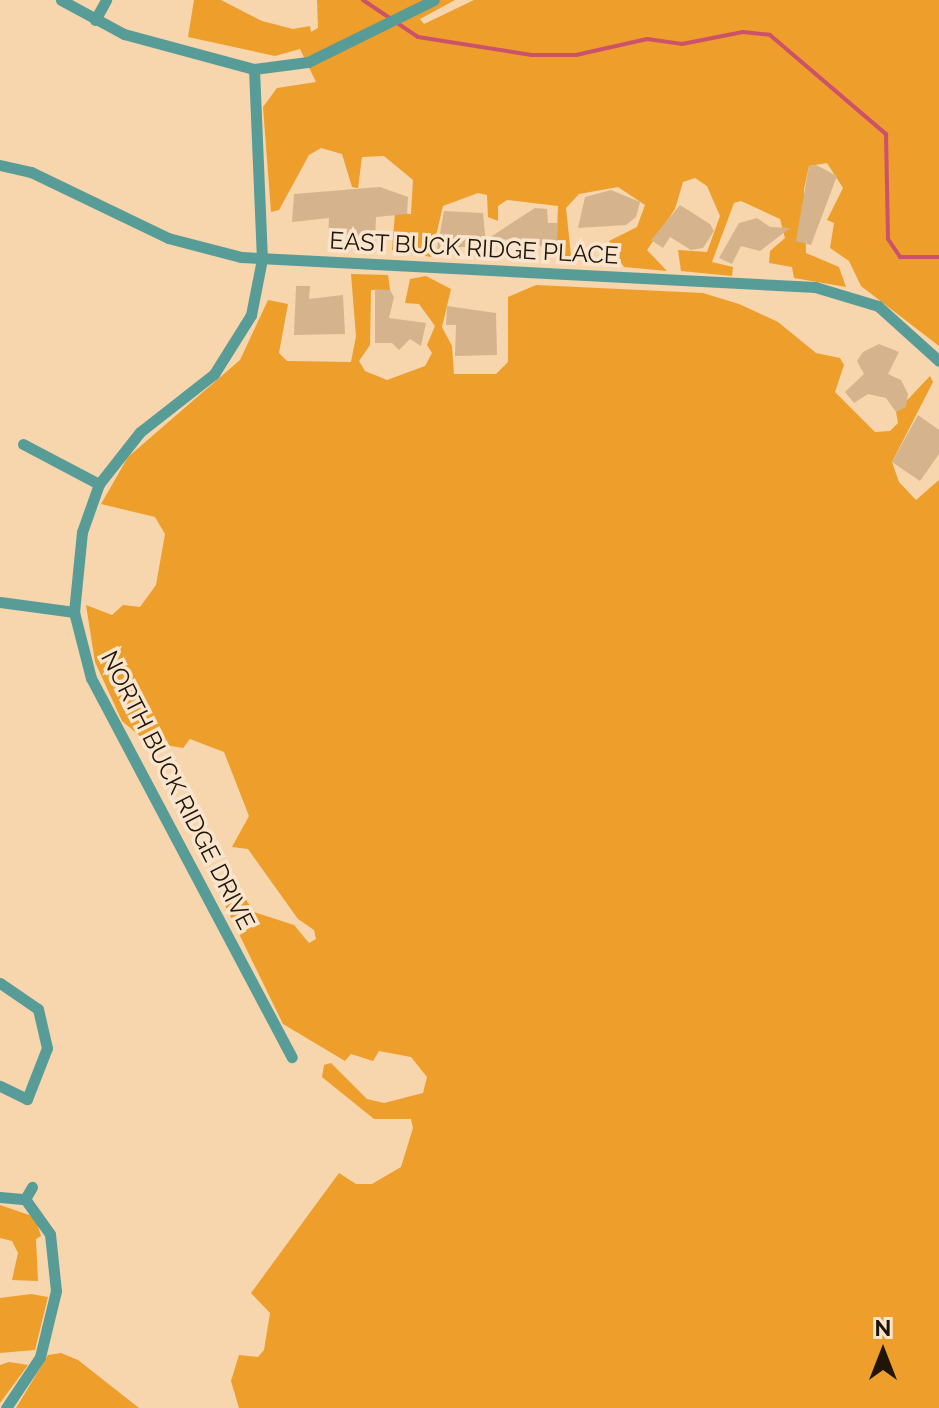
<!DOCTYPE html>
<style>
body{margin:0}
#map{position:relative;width:939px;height:1408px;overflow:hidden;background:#f7d5ad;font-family:Raleway,sans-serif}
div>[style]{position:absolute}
.green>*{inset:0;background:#ed9e2b}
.stream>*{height:4px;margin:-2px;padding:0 2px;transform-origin:2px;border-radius:2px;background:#cc526b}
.building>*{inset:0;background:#d5b48d}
.street>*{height:11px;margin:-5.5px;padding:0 5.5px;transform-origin:5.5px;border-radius:5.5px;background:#589c98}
span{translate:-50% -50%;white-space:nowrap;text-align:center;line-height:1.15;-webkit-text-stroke:7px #f9e5cd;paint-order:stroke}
.street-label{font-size:24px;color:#211506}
.north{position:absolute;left:843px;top:1312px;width:80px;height:80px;-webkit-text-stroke:6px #f9e5cd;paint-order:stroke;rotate:0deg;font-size:22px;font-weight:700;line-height:32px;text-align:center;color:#211506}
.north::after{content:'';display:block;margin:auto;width:28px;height:36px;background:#211506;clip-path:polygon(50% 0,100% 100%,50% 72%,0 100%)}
</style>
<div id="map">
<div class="green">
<i style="clip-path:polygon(194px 0,221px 0,262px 21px,293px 29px,310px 26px,311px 32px,318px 28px,317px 0,455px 0,420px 19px,424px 24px,474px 0,939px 0,939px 346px,861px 286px,849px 261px,830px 248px,834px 223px,827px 220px,843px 188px,827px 163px,809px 166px,804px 189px,806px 253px,839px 267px,846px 287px,794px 278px,792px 267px,769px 263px,770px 251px,785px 238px,780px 219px,741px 201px,734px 203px,712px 262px,733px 267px,732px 276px,681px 271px,678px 250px,707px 252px,720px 216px,707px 186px,695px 178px,683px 182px,675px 209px,647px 250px,667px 271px,624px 267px,615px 254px,609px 241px,637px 227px,645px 205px,618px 187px,579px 194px,566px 208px,572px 265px,556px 257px,558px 206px,507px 200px,498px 206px,498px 221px,488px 217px,487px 195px,478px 193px,443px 206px,431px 257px,392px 250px,395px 213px,411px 214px,413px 180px,384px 156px,362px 157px,358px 188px,352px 187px,342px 154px,321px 148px,309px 155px,279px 210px,271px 212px,263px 107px,277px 88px,316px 82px,300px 49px,275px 56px,188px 37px)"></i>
<i style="clip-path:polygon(351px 274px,388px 275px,390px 290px,371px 290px,370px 345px,359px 361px,365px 371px,387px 380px,425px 366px,432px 353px,427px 345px,435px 326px,419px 304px,405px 303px,410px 279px,426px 276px,451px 289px,442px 327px,452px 346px,454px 374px,496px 374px,508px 362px,508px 297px,536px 285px,703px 293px,739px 304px,778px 322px,816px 353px,840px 358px,844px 365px,835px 392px,875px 432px,890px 431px,898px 423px,896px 412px,930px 376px,933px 382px,892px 462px,899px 482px,916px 500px,939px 480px,939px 1408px,239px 1408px,231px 1381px,239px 1355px,258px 1357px,264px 1350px,270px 1313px,251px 1293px,339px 1173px,356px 1184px,372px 1184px,401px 1167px,413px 1128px,411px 1119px,374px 1119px,322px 1077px,324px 1065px,331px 1063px,367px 1099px,384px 1103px,423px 1093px,427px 1077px,411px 1057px,379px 1051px,373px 1061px,351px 1054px,345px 1061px,283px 1024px,222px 899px,228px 872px,254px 912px,294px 925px,309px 943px,316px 939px,314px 930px,298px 919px,248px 849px,232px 847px,249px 816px,224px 752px,190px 739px,183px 748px,147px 742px,122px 721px,95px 662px,86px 605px,112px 615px,123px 605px,140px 607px,156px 585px,165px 534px,155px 517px,101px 504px,128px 457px,240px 360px,268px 300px,288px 304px,279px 353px,287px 361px,351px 362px,356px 336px)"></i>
<i style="clip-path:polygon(0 1205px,35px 1217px,41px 1236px,36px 1239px,38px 1281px,12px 1280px,18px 1253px,12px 1241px,0 1238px)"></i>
<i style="clip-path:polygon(31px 1294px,48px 1297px,35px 1350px,0 1353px,0 1298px)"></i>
<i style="clip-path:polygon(61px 1353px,78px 1360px,139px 1408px,16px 1408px,48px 1355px)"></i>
<i style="clip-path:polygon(9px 1362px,28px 1365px,0 1403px,0 1365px)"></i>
</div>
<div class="stream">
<i style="left:363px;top:0;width:66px;rotate:33.9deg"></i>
<i style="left:418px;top:37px;width:115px;rotate:9deg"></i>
<i style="left:532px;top:55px;width:44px"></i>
<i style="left:576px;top:55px;width:73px;rotate:-12.7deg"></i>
<i style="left:647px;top:39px;width:35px;rotate:8deg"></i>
<i style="left:682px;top:44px;width:62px;rotate:-11.1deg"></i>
<i style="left:743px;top:32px;width:27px;rotate:6deg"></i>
<i style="left:770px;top:35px;width:153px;rotate:40.5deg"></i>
<i style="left:886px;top:134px;width:105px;rotate:88.9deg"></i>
<i style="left:888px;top:239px;width:22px;rotate:56deg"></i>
<i style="left:900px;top:257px;width:39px"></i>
</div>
<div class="building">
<i style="clip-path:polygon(816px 165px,837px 176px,811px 245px,796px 241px,809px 166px)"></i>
<i style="clip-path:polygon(380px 187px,408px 197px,407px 214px,376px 217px,375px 244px,328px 240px,329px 218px,292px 222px,294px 194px)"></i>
<i style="clip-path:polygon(611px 190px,640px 202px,636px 217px,626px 225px,578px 228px,585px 197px)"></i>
<i style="clip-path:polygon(680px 205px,710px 224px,714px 231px,703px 248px,691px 250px,670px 237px,663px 248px,651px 240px)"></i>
<i style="clip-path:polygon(535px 208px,547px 209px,548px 223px,558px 223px,557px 241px,534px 248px,527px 242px,519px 250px,510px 240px,489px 238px)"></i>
<i style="clip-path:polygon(444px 211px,483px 213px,486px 245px,437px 249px)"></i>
<i style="clip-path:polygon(757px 218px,770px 227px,790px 228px,760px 251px,741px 246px,732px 264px,719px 258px,739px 223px)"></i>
<i style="clip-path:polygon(296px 286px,310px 286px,309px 299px,343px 295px,345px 334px,294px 335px)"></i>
<i style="clip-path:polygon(375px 289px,390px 290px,394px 297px,389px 318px,426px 323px,421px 346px,410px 339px,399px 350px,392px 343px,375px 343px)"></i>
<i style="clip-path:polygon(447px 306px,496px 313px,497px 355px,455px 356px,456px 325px,446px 325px)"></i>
<i style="clip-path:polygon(879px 344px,899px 352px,888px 374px,901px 380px,908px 394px,906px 407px,896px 412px,886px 398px,868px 394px,854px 403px,845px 392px,864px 374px,857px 361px,863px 352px)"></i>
<i style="clip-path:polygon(918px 415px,939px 430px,939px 454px,920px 481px,892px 462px)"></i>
</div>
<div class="street">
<i style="left:61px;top:0;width:72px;rotate:28.4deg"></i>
<i style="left:124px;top:34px;width:135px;rotate:15.1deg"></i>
<i style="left:254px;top:69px;width:54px;rotate:-7.4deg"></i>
<i style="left:308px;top:62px;width:140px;rotate:-26.2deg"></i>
<i style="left:95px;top:20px;width:23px;rotate:-61deg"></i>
<i style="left:254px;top:69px;width:190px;rotate:87.6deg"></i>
<i style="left:262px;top:259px;width:57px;rotate:101.1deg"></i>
<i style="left:251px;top:315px;width:70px;rotate:122.1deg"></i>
<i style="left:214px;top:374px;width:94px;rotate:141.9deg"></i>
<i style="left:140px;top:432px;width:66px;rotate:128.3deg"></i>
<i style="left:99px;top:484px;width:51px;rotate:109.5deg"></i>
<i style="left:82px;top:532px;width:80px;rotate:95.7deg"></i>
<i style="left:74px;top:612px;width:68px;rotate:75.6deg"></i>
<i style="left:91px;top:678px;width:429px;rotate:62.1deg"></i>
<i style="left:0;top:165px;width:32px;rotate:13deg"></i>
<i style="left:31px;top:172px;width:152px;rotate:25.7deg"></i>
<i style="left:168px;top:238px;width:75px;rotate:14.6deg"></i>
<i style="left:241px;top:257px;width:575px;rotate:2.99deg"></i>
<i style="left:815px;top:287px;width:66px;rotate:16.8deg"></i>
<i style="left:878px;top:306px;width:82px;rotate:42deg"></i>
<i style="left:23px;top:444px;width:86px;rotate:27.8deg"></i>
<i style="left:0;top:602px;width:75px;rotate:7.7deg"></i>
<i style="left:0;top:983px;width:46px;rotate:34.4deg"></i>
<i style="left:38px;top:1009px;width:40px;rotate:77deg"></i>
<i style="left:47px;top:1048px;width:55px;rotate:111.4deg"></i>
<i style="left:27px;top:1099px;width:30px;rotate:-154deg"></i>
<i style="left:0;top:1197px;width:25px;rotate:5deg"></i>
<i style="left:25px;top:1199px;width:14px;rotate:-60deg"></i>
<i style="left:6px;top:1408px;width:61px;rotate:-56.3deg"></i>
<i style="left:40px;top:1357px;width:68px;rotate:-76.4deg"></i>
<i style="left:56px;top:1291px;width:57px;rotate:-96deg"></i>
<i style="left:50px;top:1234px;width:43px;rotate:-125.5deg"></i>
</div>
<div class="street-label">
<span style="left:474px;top:248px;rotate:3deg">EAST BUCK RIDGE PLACE</span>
<span style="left:178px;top:790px;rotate:63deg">NORTH BUCK RIDGE DRIVE</span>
</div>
<div class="north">N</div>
</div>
